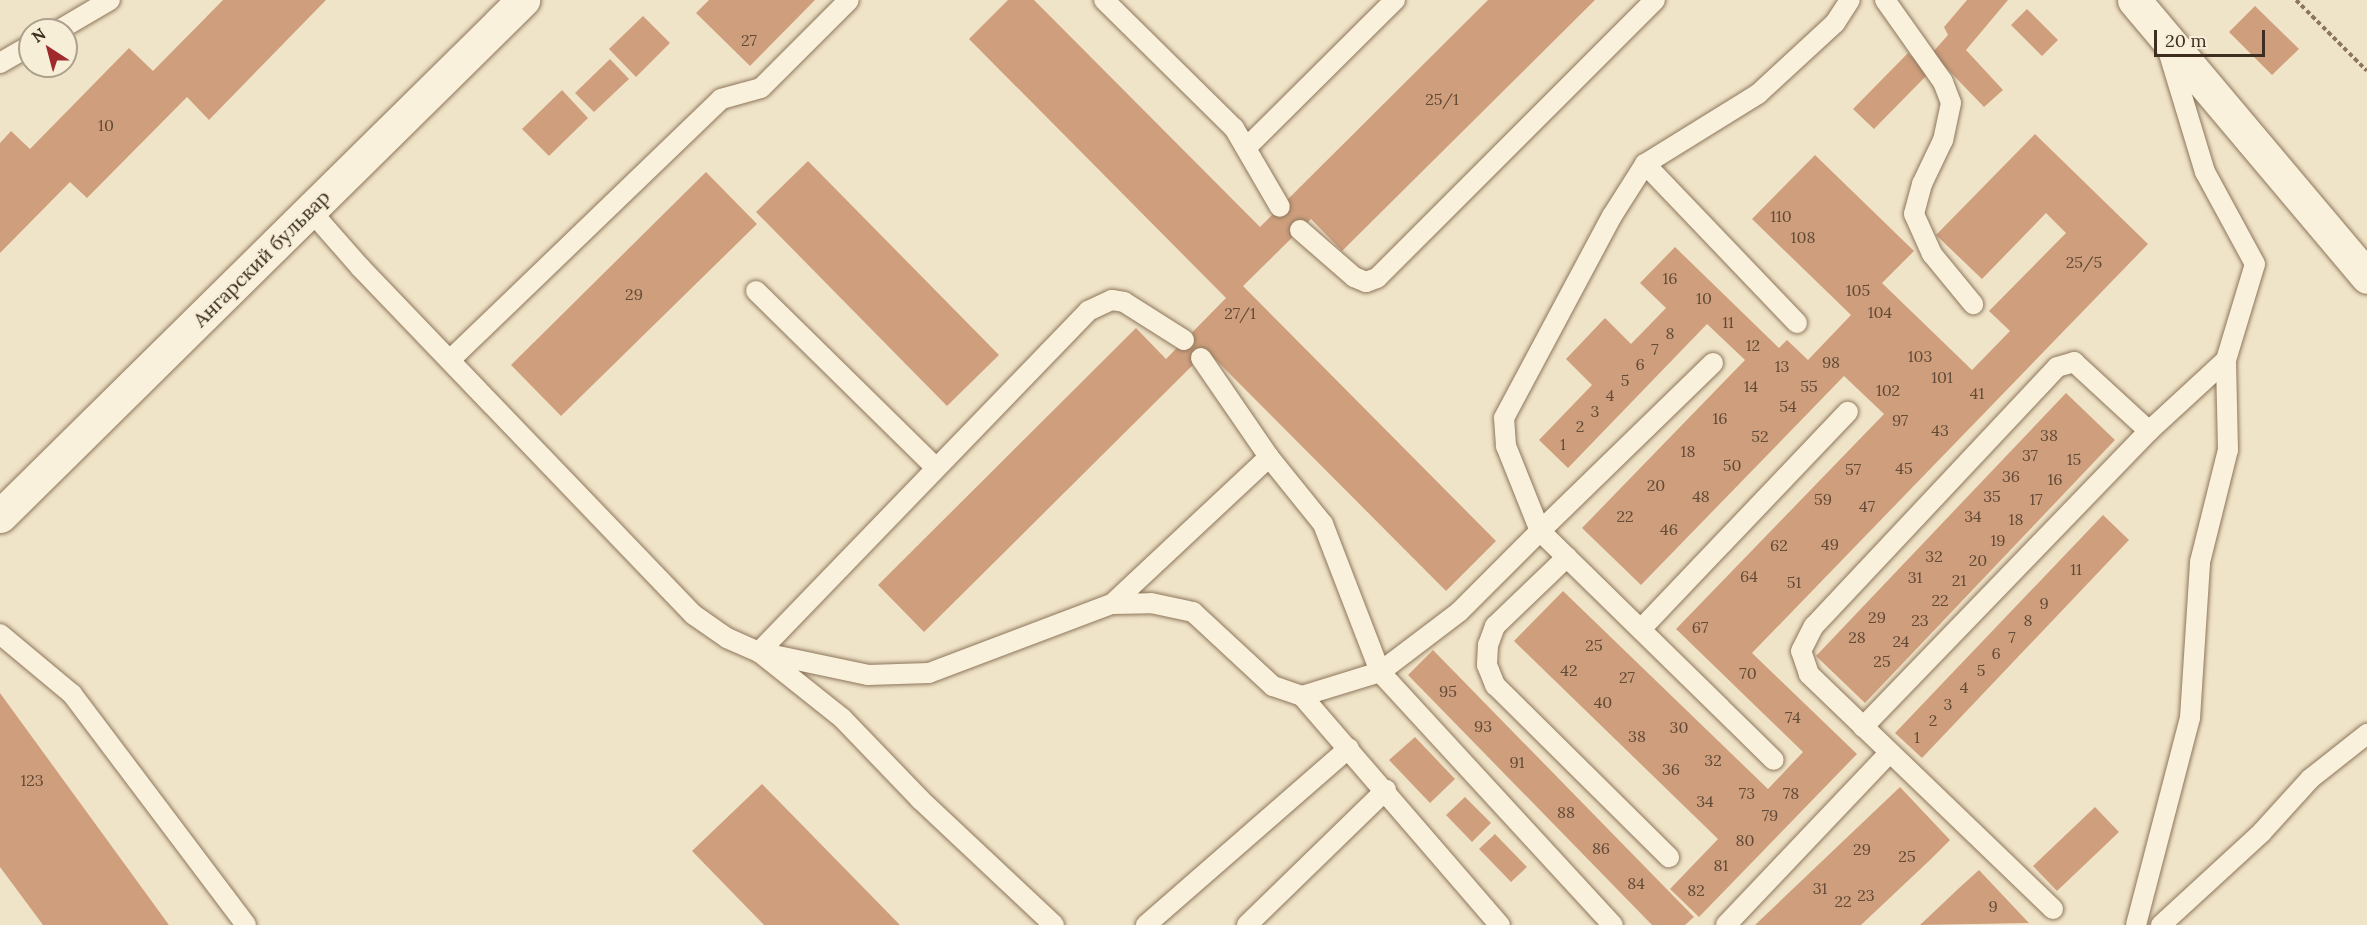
<!DOCTYPE html>
<meta charset="utf-8">
<style>
body{margin:0}
#map{position:relative;width:2367px;height:925px;overflow:hidden;background:#f0e4c8;font-family:Lora,serif}
div>[style]{position:absolute}
.building>*{inset:0;background:#cf9f7d}
.path>*{height:4px;margin-top:-2px;transform-origin:0;background:repeating-linear-gradient(90deg,#8d765c 0 4.5px,transparent 0 7.5px)}
.roads{filter:drop-shadow(0 0 2px #8d765c) drop-shadow(0 0 2px #8d765c)}
.service>*{height:20px;margin:-10px;padding:0 10px;transform-origin:10px;border-radius:10px;background:#faf1dc}
.minor>*{height:33px;margin:-16.5px;padding:0 16.5px;transform-origin:16.5px;border-radius:16.5px;background:#faf1dc}
.tertiary>*{height:33px;margin:-16.5px;padding:0 16.5px;transform-origin:16.5px;border-radius:16.5px;background:#faf1dc}
span{translate:-50% -50%;white-space:nowrap;text-align:center;line-height:1.15;-webkit-text-stroke:5px #f7eed8;paint-order:stroke}
.number-label{font-size:16px;color:#624a37}
.number-label span{-webkit-text-stroke-width:0}
.street-label{font-size:20px;color:#3d2e20}
.north{position:absolute;left:18px;top:18px;width:60px;height:60px;box-sizing:border-box;background:#f7eed8;border:2px solid #ada18e;border-radius:50%;rotate:324deg;font-size:16px;font-weight:700;line-height:24px;text-align:center;color:#3d2e20}
.north::after{content:'';display:block;margin:auto;width:21px;height:27px;background:#9e2a2b;clip-path:polygon(50% 0,100% 100%,50% 72%,0 100%)}
.scale{position:absolute;left:2154px;top:30px;width:111px;height:27px;box-sizing:border-box;border:3px solid #3d2e20;border-top:0;padding-left:8px;font-size:18px;line-height:21px;white-space:nowrap;color:#3d2e20;-webkit-text-stroke:4px #f7eed8;paint-order:stroke}
</style>
<div id="map">
<div class="building">
<i style="clip-path:polygon(223px 0,326px 0,209px 120px,187px 97px,87px 198px,70px 182px,0 253px,0 143px,11px 131px,30px 149px,129px 48px,153px 71px)"></i>
<i style="clip-path:polygon(709px 0,815px 0,750px 66px,696px 13px)"></i>
<i style="clip-path:polygon(1008px 0,1034px 0,1260px 227px,1488px 0,1595px 0,1342px 251px,1311px 219px,1243px 286px,1496px 541px,1446px 591px,1207px 351px,924px 632px,878px 585px,1136px 328px,1166px 359px,1226px 298px,969px 39px)"></i>
<i style="clip-path:polygon(1967px 0,2008px 0,1966px 50px,2003px 90px,1984px 107px,1932px 53px,1948px 35px,1944px 27px)"></i>
<i style="clip-path:polygon(2255px 6px,2299px 49px,2272px 75px,2229px 32px)"></i>
<i style="clip-path:polygon(2027px 9px,2058px 40px,2042px 56px,2011px 25px)"></i>
<i style="clip-path:polygon(643px 16px,670px 43px,636px 77px,609px 49px)"></i>
<i style="clip-path:polygon(1908px 53px,1929px 73px,1874px 129px,1853px 109px)"></i>
<i style="clip-path:polygon(610px 59px,629px 79px,594px 112px,575px 93px)"></i>
<i style="clip-path:polygon(562px 90px,588px 118px,549px 156px,522px 129px)"></i>
<i style="clip-path:polygon(2035px 134px,2148px 244px,1752px 653px,1857px 754px,1699px 917px,1670px 889px,1718px 839px,1514px 641px,1563px 591px,1768px 789px,1803px 752px,1676px 629px,1884px 414px,1844px 376px,1641px 585px,1582px 528px,1745px 360px,1707px 324px,1568px 468px,1539px 440px,1592px 385px,1566px 359px,1605px 318px,1631px 344px,1666px 308px,1640px 283px,1675px 247px,1779px 348px,1787px 340px,1808px 360px,1851px 315px,1752px 219px,1815px 155px,1914px 251px,1882px 283px,1972px 370px,2010px 331px,1989px 311px,2066px 233px,2046px 213px,1982px 279px,1936px 235px)"></i>
<i style="clip-path:polygon(808px 161px,999px 355px,947px 406px,756px 212px)"></i>
<i style="clip-path:polygon(706px 172px,757px 224px,561px 416px,511px 365px)"></i>
<i style="clip-path:polygon(2066px 393px,2115px 440px,1865px 703px,1816px 656px)"></i>
<i style="clip-path:polygon(2103px 515px,2129px 540px,1922px 758px,1895px 733px)"></i>
<i style="clip-path:polygon(1433px 650px,1694px 917px,1685px 925px,1652px 925px,1408px 675px)"></i>
<i style="clip-path:polygon(0 693px,169px 925px,43px 925px,0 867px)"></i>
<i style="clip-path:polygon(1415px 737px,1455px 779px,1430px 803px,1389px 760px)"></i>
<i style="clip-path:polygon(762px 784px,900px 925px,764px 925px,692px 851px)"></i>
<i style="clip-path:polygon(1900px 787px,1950px 840px,1930px 860px,1861px 925px,1755px 925px)"></i>
<i style="clip-path:polygon(1465px 797px,1491px 823px,1472px 842px,1446px 815px)"></i>
<i style="clip-path:polygon(2095px 807px,2119px 832px,2057px 891px,2033px 866px)"></i>
<i style="clip-path:polygon(1495px 834px,1527px 867px,1511px 882px,1479px 849px)"></i>
<i style="clip-path:polygon(1979px 870px,2029px 923px,1920px 925px,1958px 889px)"></i>
</div>
<div class="path">
<i style="left:2296px;top:0;width:100px;rotate:45deg"></i>
</div>
<div class="roads">
<div class="service">
<i style="left:1104px;top:0;width:182px;rotate:44.6deg"></i>
<i style="left:1234px;top:128px;width:91px;rotate:59.8deg"></i>
<i style="left:1885px;top:0;width:100px;rotate:54.7deg"></i>
<i style="left:1943px;top:82px;width:22px;rotate:69deg"></i>
<i style="left:1951px;top:103px;width:38px;rotate:102deg"></i>
<i style="left:1943px;top:140px;width:49px;rotate:115.5deg"></i>
<i style="left:1922px;top:184px;width:31px;rotate:105deg"></i>
<i style="left:1914px;top:214px;width:44px;rotate:65.8deg"></i>
<i style="left:1932px;top:254px;width:65px;rotate:50.6deg"></i>
<i style="left:59px;top:30px;width:59px;rotate:-30.5deg"></i>
<i style="left:0;top:63px;width:34px;rotate:-30deg"></i>
<i style="left:1246px;top:148px;width:210px;rotate:-44.8deg"></i>
<i style="left:1645px;top:164px;width:220px;rotate:46.3deg"></i>
<i style="left:310px;top:210px;width:76px;rotate:48.7deg"></i>
<i style="left:360px;top:267px;width:482px;rotate:46.2deg"></i>
<i style="left:694px;top:615px;width:40px;rotate:34.9deg"></i>
<i style="left:727px;top:638px;width:35px;rotate:24deg"></i>
<i style="left:759px;top:652px;width:111px;rotate:11.9deg"></i>
<i style="left:868px;top:675px;width:61px;rotate:-1.9deg"></i>
<i style="left:929px;top:673px;width:196px;rotate:-20.7deg"></i>
<i style="left:1112px;top:604px;width:39px;rotate:-1deg"></i>
<i style="left:1151px;top:603px;width:43px;rotate:12.1deg"></i>
<i style="left:1193px;top:612px;width:109px;rotate:42.8deg"></i>
<i style="left:1273px;top:686px;width:31px;rotate:19deg"></i>
<i style="left:1302px;top:696px;width:82px;rotate:-17.1deg"></i>
<i style="left:1380px;top:672px;width:99px;rotate:-37.2deg"></i>
<i style="left:1459px;top:612px;width:115px;rotate:-45deg"></i>
<i style="left:1540px;top:531px;width:92px;rotate:-111.8deg"></i>
<i style="left:1506px;top:446px;width:28px;rotate:-94deg"></i>
<i style="left:1504px;top:418px;width:229px;rotate:-61.9deg"></i>
<i style="left:1612px;top:216px;width:62px;rotate:-57.6deg"></i>
<i style="left:1645px;top:164px;width:133px;rotate:-31.8deg"></i>
<i style="left:1758px;top:94px;width:105px;rotate:-42.7deg"></i>
<i style="left:1835px;top:23px;width:27px;rotate:-57deg"></i>
<i style="left:1300px;top:230px;width:72px;rotate:41deg"></i>
<i style="left:1354px;top:277px;width:13px;rotate:23deg"></i>
<i style="left:1366px;top:282px;width:12px;rotate:-20deg"></i>
<i style="left:1377px;top:278px;width:393px;rotate:-45deg"></i>
<i style="left:756px;top:291px;width:252px;rotate:44.5deg"></i>
<i style="left:1201px;top:358px;width:120px;rotate:55.5deg"></i>
<i style="left:1269px;top:457px;width:86px;rotate:51.1deg"></i>
<i style="left:1323px;top:524px;width:159px;rotate:68.9deg"></i>
<i style="left:1380px;top:672px;width:344px;rotate:47.4deg"></i>
<i style="left:450px;top:360px;width:376px;rotate:-43.9deg"></i>
<i style="left:721px;top:99px;width:41px;rotate:-15.4deg"></i>
<i style="left:761px;top:88px;width:124px;rotate:-45deg"></i>
<i style="left:1713px;top:363px;width:241px;rotate:135.8deg"></i>
<i style="left:1540px;top:531px;width:327px;rotate:44.4deg"></i>
<i style="left:1567px;top:557px;width:100px;rotate:136.2deg"></i>
<i style="left:1495px;top:626px;width:20px;rotate:110deg"></i>
<i style="left:1488px;top:645px;width:20px;rotate:93deg"></i>
<i style="left:1487px;top:665px;width:22px;rotate:68deg"></i>
<i style="left:1495px;top:685px;width:245px;rotate:44.7deg"></i>
<i style="left:1112px;top:604px;width:215px;rotate:-43.1deg"></i>
<i style="left:1641px;top:629px;width:300px;rotate:-46.4deg"></i>
<i style="left:0;top:634px;width:94px;rotate:39.8deg"></i>
<i style="left:72px;top:694px;width:289px;rotate:53deg"></i>
<i style="left:1302px;top:696px;width:303px;rotate:49.2deg"></i>
<i style="left:1863px;top:727px;width:412px;rotate:-46deg"></i>
<i style="left:2053px;top:909px;width:339px;rotate:-136.1deg"></i>
<i style="left:1809px;top:674px;width:24px;rotate:-109deg"></i>
<i style="left:1801px;top:651px;width:28px;rotate:-63deg"></i>
<i style="left:1814px;top:626px;width:355px;rotate:-46.8deg"></i>
<i style="left:2057px;top:367px;width:18px;rotate:-16deg"></i>
<i style="left:2074px;top:362px;width:102px;rotate:42.6deg"></i>
<i style="left:2149px;top:431px;width:105px;rotate:-42.7deg"></i>
<i style="left:1054px;top:925px;width:184px;rotate:-136.8deg"></i>
<i style="left:920px;top:799px;width:112px;rotate:-133.9deg"></i>
<i style="left:842px;top:718px;width:106px;rotate:-141.5deg"></i>
<i style="left:759px;top:652px;width:474px;rotate:-46deg"></i>
<i style="left:1088px;top:311px;width:26px;rotate:-25deg"></i>
<i style="left:1112px;top:300px;width:12px;rotate:9deg"></i>
<i style="left:1124px;top:302px;width:71px;rotate:32.3deg"></i>
<i style="left:1146px;top:925px;width:269px;rotate:-41.1deg"></i>
<i style="left:1247px;top:925px;width:194px;rotate:-44.2deg"></i>
<i style="left:1726px;top:925px;width:237px;rotate:-46.5deg"></i>
<i style="left:2136px;top:925px;width:214px;rotate:-75.4deg"></i>
<i style="left:2190px;top:718px;width:156px;rotate:-86.3deg"></i>
<i style="left:2200px;top:562px;width:115px;rotate:-76deg"></i>
<i style="left:2228px;top:450px;width:90px;rotate:-91.3deg"></i>
<i style="left:2226px;top:360px;width:100px;rotate:-73.2deg"></i>
<i style="left:2255px;top:264px;width:105px;rotate:-118.5deg"></i>
<i style="left:2205px;top:172px;width:127px;rotate:-106.9deg"></i>
<i style="left:2161px;top:925px;width:137px;rotate:-42.6deg"></i>
<i style="left:2262px;top:832px;width:72px;rotate:-47.8deg"></i>
<i style="left:2310px;top:779px;width:73px;rotate:-38.3deg"></i>
</div>
<div class="minor">
<i style="left:2134px;top:0;width:362px;rotate:49.9deg"></i>
</div>
<div class="tertiary">
<i style="left:0;top:516px;width:735px;rotate:-44.61deg"></i>
</div>
</div>
<div class="number-label">
<span style="left:749px;top:40px">27</span>
<span style="left:1442px;top:99px">25/1</span>
<span style="left:106px;top:125px">10</span>
<span style="left:1781px;top:216px">110</span>
<span style="left:1803px;top:237px">108</span>
<span style="left:2084px;top:262px">25/5</span>
<span style="left:1670px;top:278px">16</span>
<span style="left:1858px;top:290px">105</span>
<span style="left:634px;top:294px">29</span>
<span style="left:1704px;top:298px">10</span>
<span style="left:1880px;top:312px">104</span>
<span style="left:1240px;top:313px">27/1</span>
<span style="left:1728px;top:322px">11</span>
<span style="left:1670px;top:333px">8</span>
<span style="left:1753px;top:345px">12</span>
<span style="left:1655px;top:349px">7</span>
<span style="left:1920px;top:356px">103</span>
<span style="left:1831px;top:362px">98</span>
<span style="left:1640px;top:364px">6</span>
<span style="left:1782px;top:366px">13</span>
<span style="left:1942px;top:377px">101</span>
<span style="left:1625px;top:380px">5</span>
<span style="left:1751px;top:386px">14</span>
<span style="left:1809px;top:386px">55</span>
<span style="left:1888px;top:390px">102</span>
<span style="left:1977px;top:393px">41</span>
<span style="left:1610px;top:395px">4</span>
<span style="left:1788px;top:406px">54</span>
<span style="left:1595px;top:411px">3</span>
<span style="left:1720px;top:418px">16</span>
<span style="left:1900px;top:420px">97</span>
<span style="left:1580px;top:426px">2</span>
<span style="left:1940px;top:430px">43</span>
<span style="left:2049px;top:435px">38</span>
<span style="left:1760px;top:436px">52</span>
<span style="left:1563px;top:444px">1</span>
<span style="left:1688px;top:451px">18</span>
<span style="left:2030px;top:455px">37</span>
<span style="left:2074px;top:459px">15</span>
<span style="left:1732px;top:465px">50</span>
<span style="left:1904px;top:468px">45</span>
<span style="left:1853px;top:469px">57</span>
<span style="left:2011px;top:476px">36</span>
<span style="left:2055px;top:479px">16</span>
<span style="left:1656px;top:485px">20</span>
<span style="left:1701px;top:496px">48</span>
<span style="left:1992px;top:496px">35</span>
<span style="left:1823px;top:499px">59</span>
<span style="left:2036px;top:499px">17</span>
<span style="left:1867px;top:506px">47</span>
<span style="left:1625px;top:516px">22</span>
<span style="left:1973px;top:516px">34</span>
<span style="left:2016px;top:519px">18</span>
<span style="left:1669px;top:529px">46</span>
<span style="left:1998px;top:540px">19</span>
<span style="left:1830px;top:544px">49</span>
<span style="left:1779px;top:545px">62</span>
<span style="left:1934px;top:556px">32</span>
<span style="left:1978px;top:560px">20</span>
<span style="left:2076px;top:569px">11</span>
<span style="left:1749px;top:576px">64</span>
<span style="left:1915px;top:577px">31</span>
<span style="left:1959px;top:580px">21</span>
<span style="left:1794px;top:582px">51</span>
<span style="left:1940px;top:600px">22</span>
<span style="left:2044px;top:603px">9</span>
<span style="left:1877px;top:617px">29</span>
<span style="left:1920px;top:620px">23</span>
<span style="left:2028px;top:620px">8</span>
<span style="left:1700px;top:627px">67</span>
<span style="left:1857px;top:637px">28</span>
<span style="left:2012px;top:637px">7</span>
<span style="left:1901px;top:641px">24</span>
<span style="left:1594px;top:645px">25</span>
<span style="left:1996px;top:653px">6</span>
<span style="left:1882px;top:661px">25</span>
<span style="left:1569px;top:670px">42</span>
<span style="left:1981px;top:670px">5</span>
<span style="left:1748px;top:673px">70</span>
<span style="left:1627px;top:677px">27</span>
<span style="left:1964px;top:687px">4</span>
<span style="left:1448px;top:691px">95</span>
<span style="left:1603px;top:702px">40</span>
<span style="left:1948px;top:704px">3</span>
<span style="left:1793px;top:717px">74</span>
<span style="left:1933px;top:720px">2</span>
<span style="left:1483px;top:726px">93</span>
<span style="left:1679px;top:727px">30</span>
<span style="left:1637px;top:736px">38</span>
<span style="left:1917px;top:737px">1</span>
<span style="left:1713px;top:760px">32</span>
<span style="left:1517px;top:762px">91</span>
<span style="left:1671px;top:769px">36</span>
<span style="left:32px;top:780px">123</span>
<span style="left:1747px;top:793px">73</span>
<span style="left:1791px;top:793px">78</span>
<span style="left:1705px;top:801px">34</span>
<span style="left:1566px;top:812px">88</span>
<span style="left:1770px;top:815px">79</span>
<span style="left:1745px;top:840px">80</span>
<span style="left:1601px;top:848px">86</span>
<span style="left:1862px;top:849px">29</span>
<span style="left:1907px;top:856px">25</span>
<span style="left:1721px;top:865px">81</span>
<span style="left:1636px;top:883px">84</span>
<span style="left:1820px;top:888px">31</span>
<span style="left:1696px;top:890px">82</span>
<span style="left:1866px;top:895px">23</span>
<span style="left:1843px;top:901px">22</span>
<span style="left:1993px;top:906px">9</span>
</div>
<div class="street-label">
<span style="left:261px;top:258px;rotate:-45deg">Ангарский бульвар</span>
</div>
<div class="north">N</div>
<div class="scale">20 m</div>
</div>
